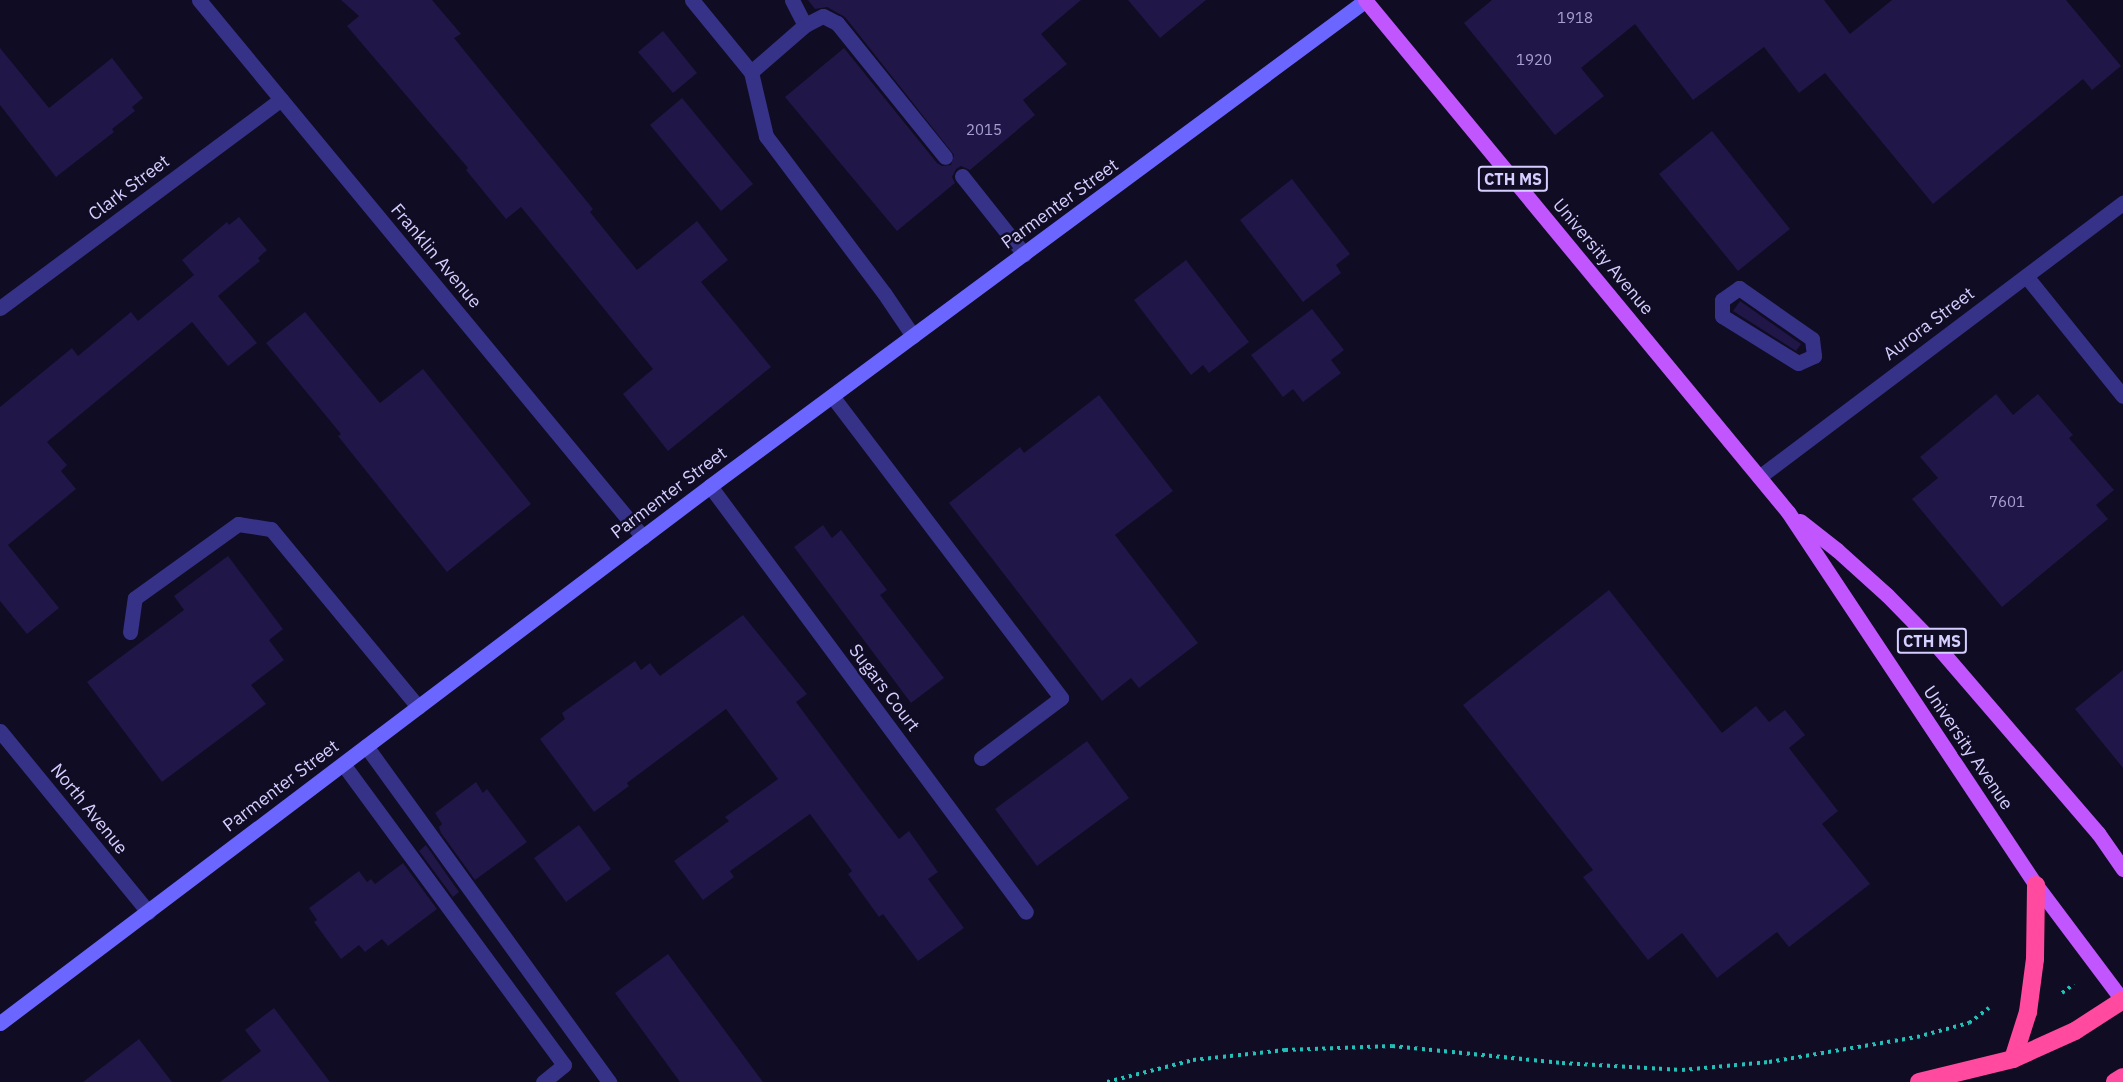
<!DOCTYPE html>
<style>
body{margin:0}
#map{position:relative;width:2123px;height:1082px;overflow:hidden;background:#100c24;font-family:"IBM Plex Sans",sans-serif}
div>[style]{position:absolute}
.building>*{inset:0;background:#201647}
.path>*{height:4px;margin-top:-2px;transform-origin:0;background:repeating-linear-gradient(90deg,#22c0b7 0 3px,transparent 0 7.5px)}
.lane>*{height:15px;margin:-7.5px;padding:0 7.5px;transform-origin:7.5px;border-radius:7.5px;background:#363288}
.street>*{height:15px;margin:-7.5px;padding:0 7.5px;transform-origin:7.5px;border-radius:7.5px;background:#363288}
.secondary>*{height:15px;margin:-7.5px;padding:0 7.5px;transform-origin:7.5px;border-radius:7.5px;background:#6b66ff}
.primary>*{height:15px;margin:-7.5px;padding:0 7.5px;transform-origin:7.5px;border-radius:7.5px;background:#c156ff}
.highway>*{height:18px;margin:-9px;padding:0 9px;transform-origin:9px;border-radius:9px;background:#ff4a9f}
span{translate:-50% -50%;white-space:nowrap;text-align:center;line-height:1.15;-webkit-text-stroke:5px #100c24;paint-order:stroke}
.number-label{font-size:15px;color:#a8a1d1}
.number-label span{-webkit-text-stroke-width:0}
.shield-label span{padding:2px 4px;background:#100c24;border:2px solid;border-radius:4px;-webkit-text-stroke-width:0}
.shield-label{font-size:16px;color:#d5cfff;font-weight:700}
.street-label{font-size:18px;color:#d5cfff}
</style>
<div id="map">
<div class="building">
<i style="clip-path:polygon(341px 0,432px 0,461px 34px,454px 38px,593px 209px,590px 212px,637px 270px,697px 221px,728px 260px,701px 282px,771px 367px,668px 451px,623px 394px,653px 369px,521px 207px,506px 219px,466px 170px,468px 168px,347px 26px,359px 16px)"></i>
<i style="clip-path:polygon(808px 0,1081px 0,1041px 34px,1067px 64px,1023px 100px,1035px 115px,970px 170px,961px 166px,956px 169px,952px 177px,955px 183px,897px 231px,785px 97px,844px 48px,937px 163px,942px 166px,951px 165px,954px 155px,845px 17px,827px 7px,815px 9px)"></i>
<i style="clip-path:polygon(1128px 0,1206px 0,1160px 38px)"></i>
<i style="clip-path:polygon(1492px 0,1824px 0,1850px 34px,1892px 0,2066px 0,2121px 66px,2092px 90px,2083px 79px,1933px 204px,1825px 73px,1799px 93px,1764px 47px,1693px 100px,1635px 24px,1581px 68px,1604px 96px,1555px 135px,1464px 23px)"></i>
<i style="clip-path:polygon(663px 31px,697px 73px,673px 93px,638px 52px)"></i>
<i style="clip-path:polygon(0 48px,49px 108px,112px 58px,143px 98px,132px 107px,135px 111px,112px 129px,114px 132px,56px 177px,0 105px)"></i>
<i style="clip-path:polygon(682px 98px,753px 184px,721px 211px,650px 125px)"></i>
<i style="clip-path:polygon(1712px 131px,1790px 229px,1738px 271px,1659px 174px)"></i>
<i style="clip-path:polygon(1292px 179px,1350px 254px,1336px 265px,1341px 273px,1303px 302px,1240px 220px)"></i>
<i style="clip-path:polygon(239px 217px,267px 250px,258px 258px,260px 261px,218px 296px,257px 343px,228px 366px,192px 322px,47px 442px,67px 465px,61px 471px,76px 489px,8px 545px,59px 608px,27px 634px,0 601px,0 407px,72px 348px,78px 356px,131px 312px,138px 321px,194px 275px,182px 260px,227px 222px,229px 225px)"></i>
<i style="clip-path:polygon(1186px 260px,1249px 342px,1209px 373px,1203px 365px,1191px 375px,1134px 300px)"></i>
<i style="clip-path:polygon(1740px 301px,1801px 344px,1796px 351px,1733px 311px)"></i>
<i style="clip-path:polygon(1312px 309px,1344px 350px,1331px 360px,1341px 373px,1303px 402px,1293px 389px,1283px 397px,1251px 355px)"></i>
<i style="clip-path:polygon(305px 312px,380px 403px,423px 369px,531px 504px,447px 572px,338px 436px,341px 434px,266px 343px)"></i>
<i style="clip-path:polygon(1996px 394px,2013px 415px,2038px 394px,2073px 435px,2069px 438px,2114px 490px,2096px 505px,2108px 519px,2002px 607px,1912px 499px,1938px 478px,1920px 457px)"></i>
<i style="clip-path:polygon(1099px 395px,1173px 491px,1115px 535px,1198px 643px,1139px 688px,1131px 678px,1102px 701px,949px 503px,1020px 447px,1024px 453px)"></i>
<i style="clip-path:polygon(823px 525px,832px 538px,841px 530px,887px 590px,880px 595px,944px 678px,911px 703px,794px 547px)"></i>
<i style="clip-path:polygon(228px 556px,283px 629px,269px 640px,284px 660px,251px 685px,266px 704px,162px 782px,87px 682px,184px 610px,174px 596px)"></i>
<i style="clip-path:polygon(1609px 590px,1722px 733px,1756px 706px,1769px 722px,1785px 710px,1805px 735px,1789px 748px,1838px 811px,1822px 824px,1870px 884px,1789px 947px,1777px 932px,1717px 978px,1682px 933px,1648px 960px,1583px 877px,1593px 870px,1463px 705px)"></i>
<i style="clip-path:polygon(743px 615px,807px 694px,796px 702px,863px 792px,899px 839px,909px 831px,938px 872px,928px 879px,964px 928px,918px 961px,883px 914px,879px 917px,848px 874px,852px 871px,810px 814px,730px 871px,734px 877px,703px 900px,674px 861px,729px 821px,725px 817px,778px 779px,726px 709px,627px 783px,629px 786px,594px 812px,540px 739px,565px 719px,562px 713px,635px 661px,641px 670px,650px 663px,660px 676px)"></i>
<i style="clip-path:polygon(2123px 670px,2123px 768px,2075px 709px)"></i>
<i style="clip-path:polygon(1087px 741px,1129px 798px,1037px 866px,995px 809px)"></i>
<i style="clip-path:polygon(476px 782px,483px 793px,487px 789px,527px 842px,475px 880px,441px 833px,439px 827px,442px 824px,435px 813px)"></i>
<i style="clip-path:polygon(579px 825px,611px 869px,566px 902px,534px 858px)"></i>
<i style="clip-path:polygon(426px 845px,459px 892px,453px 897px,419px 851px)"></i>
<i style="clip-path:polygon(403px 863px,437px 909px,388px 946px,382px 939px,365px 952px,359px 945px,341px 959px,314px 922px,317px 920px,309px 908px,359px 871px,367px 882px,371px 879px,375px 884px)"></i>
<i style="clip-path:polygon(668px 954px,763px 1082px,680px 1082px,615px 993px)"></i>
<i style="clip-path:polygon(274px 1008px,330px 1082px,220px 1082px,261px 1051px,245px 1030px)"></i>
<i style="clip-path:polygon(139px 1039px,172px 1082px,83px 1082px)"></i>
</div>
<div class="path">
<i style="left:2062px;top:993px;width:15px;rotate:-37deg"></i>
<i style="left:1107px;top:1082px;width:89px;rotate:-14.3deg"></i>
<i style="left:1193px;top:1060px;width:93px;rotate:-6.2deg"></i>
<i style="left:1285px;top:1050px;width:107px;rotate:-2.1deg"></i>
<i style="left:1392px;top:1046px;width:171px;rotate:5.7deg"></i>
<i style="left:1562px;top:1063px;width:120px;rotate:3.3deg"></i>
<i style="left:1682px;top:1070px;width:87px;rotate:-5.3deg"></i>
<i style="left:1769px;top:1062px;width:150px;rotate:-9.6deg"></i>
<i style="left:1917px;top:1037px;width:54px;rotate:-15.1deg"></i>
<i style="left:1969px;top:1023px;width:25px;rotate:-37deg"></i>
</div>
<div class="lane">
<i style="left:692px;top:0;width:93px;rotate:50.7deg"></i>
<i style="left:751px;top:72px;width:66px;rotate:76.8deg"></i>
<i style="left:766px;top:136px;width:196px;rotate:53.1deg"></i>
<i style="left:884px;top:293px;width:52px;rotate:56deg"></i>
<i style="left:792px;top:0;width:28px;rotate:63deg"></i>
<i style="left:751px;top:72px;width:72px;rotate:-41deg"></i>
<i style="left:805px;top:25px;width:20px;rotate:-27deg"></i>
<i style="left:823px;top:16px;width:16px;rotate:27deg"></i>
<i style="left:837px;top:23px;width:172px;rotate:51.1deg"></i>
<i style="left:962px;top:176px;width:100px;rotate:51.5deg"></i>
<i style="left:2026px;top:276px;width:154px;rotate:51.1deg"></i>
<i style="left:1739px;top:288px;width:89px;rotate:34.9deg"></i>
<i style="left:1812px;top:339px;width:17px;rotate:83deg"></i>
<i style="left:1814px;top:356px;width:17px;rotate:156deg"></i>
<i style="left:1798px;top:363px;width:89px;rotate:-148.3deg"></i>
<i style="left:1722px;top:316px;width:16px;rotate:-90deg"></i>
<i style="left:1722px;top:300px;width:21px;rotate:-35deg"></i>
<i style="left:832px;top:396px;width:379px;rotate:52.8deg"></i>
<i style="left:1061px;top:698px;width:100px;rotate:143.1deg"></i>
<i style="left:710px;top:486px;width:530px;rotate:53.43deg"></i>
<i style="left:130px;top:632px;width:34px;rotate:-82deg"></i>
<i style="left:135px;top:598px;width:127px;rotate:-35.7deg"></i>
<i style="left:238px;top:524px;width:33px;rotate:9deg"></i>
<i style="left:271px;top:529px;width:231px;rotate:50.4deg"></i>
<i style="left:366px;top:746px;width:415px;rotate:54.1deg"></i>
<i style="left:343px;top:764px;width:373px;rotate:53.7deg"></i>
<i style="left:564px;top:1065px;width:27px;rotate:141deg"></i>
</div>
<div class="street">
<i style="left:199px;top:0;width:697px;rotate:50.42deg"></i>
<i style="left:0;top:308px;width:350px;rotate:-36.6deg"></i>
<i style="left:1759px;top:477px;width:456px;rotate:-37deg"></i>
<i style="left:0;top:731px;width:234px;rotate:50.7deg"></i>
</div>
<div class="secondary">
<i style="left:0;top:1023px;width:890px;rotate:-37.1deg"></i>
<i style="left:710px;top:486px;width:816px;rotate:-36.53deg"></i>
</div>
<div class="primary">
<i style="left:1365px;top:0;width:664px;rotate:50.44deg"></i>
<i style="left:1788px;top:512px;width:448px;rotate:56.4deg"></i>
<i style="left:2036px;top:885px;width:145px;rotate:53.1deg"></i>
<i style="left:1800px;top:521px;width:47px;rotate:38.1deg"></i>
<i style="left:1837px;top:550px;width:67px;rotate:42deg"></i>
<i style="left:1887px;top:595px;width:71px;rotate:45.6deg"></i>
<i style="left:1937px;top:646px;width:247px;rotate:49.3deg"></i>
<i style="left:2098px;top:833px;width:44px;rotate:55.2deg"></i>
</div>
<div class="highway">
<i style="left:2013px;top:1059px;width:49px;rotate:-72.3deg"></i>
<i style="left:2028px;top:1012px;width:53px;rotate:-82.5deg"></i>
<i style="left:2035px;top:959px;width:74px;rotate:-89.2deg"></i>
<i style="left:1919px;top:1082px;width:97px;rotate:-13.7deg"></i>
<i style="left:2013px;top:1059px;width:68px;rotate:-24.3deg"></i>
<i style="left:2075px;top:1031px;width:57px;rotate:-32.9deg"></i>
<i style="left:2115px;top:1082px;width:9px;rotate:-32deg"></i>
</div>
<div class="number-label">
<span style="left:1575px;top:18px">1918</span>
<span style="left:1534px;top:60px">1920</span>
<span style="left:984px;top:130px">2015</span>
<span style="left:2007px;top:502px">7601</span>
</div>
<div class="shield-label">
<span style="left:1513px;top:179px">CTH MS</span>
<span style="left:1932px;top:641px">CTH MS</span>
</div>
<div class="street-label">
<span style="left:129px;top:188px;rotate:-37deg">Clark Street</span>
<span style="left:1060px;top:204px;rotate:-36deg">Parmenter Street</span>
<span style="left:436px;top:256px;rotate:50deg">Franklin Avenue</span>
<span style="left:1603px;top:257px;rotate:50deg">University Avenue</span>
<span style="left:1929px;top:324px;rotate:-37deg">Aurora Street</span>
<span style="left:669px;top:493px;rotate:-37deg">Parmenter Street</span>
<span style="left:884px;top:688px;rotate:53deg">Sugars Court</span>
<span style="left:1968px;top:748px;rotate:56deg">University Avenue</span>
<span style="left:281px;top:786px;rotate:-37deg">Parmenter Street</span>
<span style="left:89px;top:809px;rotate:51deg">North Avenue</span>
</div>
</div>
